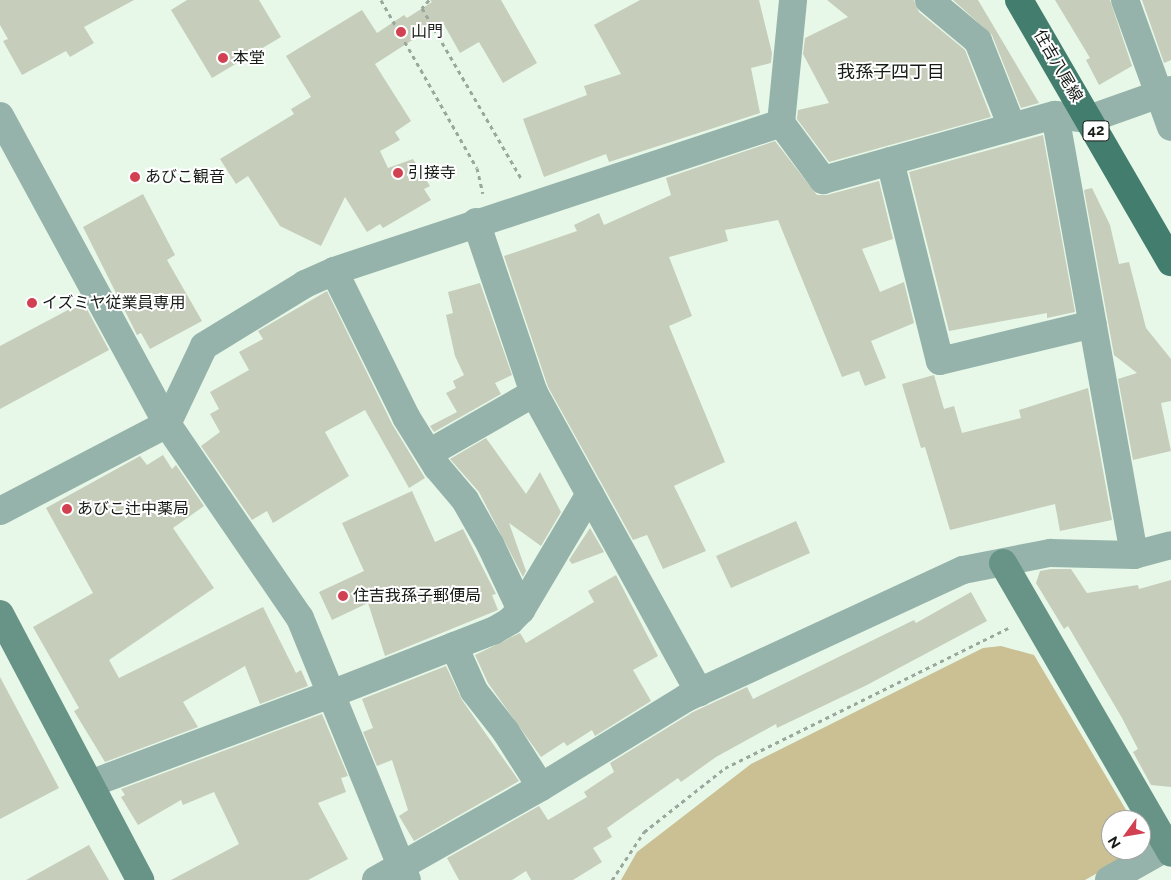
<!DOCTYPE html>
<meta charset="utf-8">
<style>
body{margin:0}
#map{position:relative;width:1171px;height:880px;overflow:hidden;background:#e7f8e9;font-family:Raleway,"Noto Sans JP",sans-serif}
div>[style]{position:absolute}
.green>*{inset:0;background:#cac093}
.building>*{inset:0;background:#c6cdba}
.path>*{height:3px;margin-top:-1.5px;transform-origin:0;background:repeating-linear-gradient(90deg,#9aa79c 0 4px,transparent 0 8px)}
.street>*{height:28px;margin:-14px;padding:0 14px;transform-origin:14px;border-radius:14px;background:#95b3aa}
.secondary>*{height:28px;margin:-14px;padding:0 14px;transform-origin:14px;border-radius:14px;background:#679487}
.primary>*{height:28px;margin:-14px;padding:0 14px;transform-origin:14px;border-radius:14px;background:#437d6e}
.dots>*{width:14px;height:14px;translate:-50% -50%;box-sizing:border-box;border:2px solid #fff;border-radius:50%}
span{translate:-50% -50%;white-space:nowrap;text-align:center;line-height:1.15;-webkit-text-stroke:4px #fff;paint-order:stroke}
.shield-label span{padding:1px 4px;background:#fff;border:1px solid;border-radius:4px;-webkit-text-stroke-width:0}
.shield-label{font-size:15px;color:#151b16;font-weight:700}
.poi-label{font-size:16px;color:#151b16}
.left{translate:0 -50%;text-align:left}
.street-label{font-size:16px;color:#151b16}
.neighbourhood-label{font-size:18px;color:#151b16}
.north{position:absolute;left:1101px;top:810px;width:50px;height:50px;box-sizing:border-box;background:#fff;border:1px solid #a1a4a2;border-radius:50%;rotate:238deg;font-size:14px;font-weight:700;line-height:20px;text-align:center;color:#151b16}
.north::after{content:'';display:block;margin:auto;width:18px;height:22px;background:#d14152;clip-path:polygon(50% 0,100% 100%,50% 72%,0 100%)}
</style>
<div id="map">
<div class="green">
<i style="clip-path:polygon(1001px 646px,1034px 655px,1132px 820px,1111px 820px,1111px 850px,1135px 852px,1085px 880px,621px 880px,637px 852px,751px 764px,983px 648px)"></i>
</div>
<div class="building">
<i style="clip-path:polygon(0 0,134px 0,84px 27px,94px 43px,70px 57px,66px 51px,22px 75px,3px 41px,8px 39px,0 25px)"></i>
<i style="clip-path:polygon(187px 0,259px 0,281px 37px,212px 78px,171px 10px)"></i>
<i style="clip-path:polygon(430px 0,501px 0,537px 63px,503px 83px,479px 42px,460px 53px,442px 21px,375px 64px,411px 121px,395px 132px,400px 140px,380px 151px,388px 168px,413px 159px,430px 186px,424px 189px,431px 200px,383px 228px,380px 224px,367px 232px,345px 197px,321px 246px,280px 226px,248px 176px,236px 184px,220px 159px,294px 114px,291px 109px,311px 97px,286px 56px,362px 10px,377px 33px,404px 15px,407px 18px,432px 2px)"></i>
<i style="clip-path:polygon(640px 0,759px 0,772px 53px,771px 63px,751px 68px,760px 113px,609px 162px,606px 154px,544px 177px,523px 119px,587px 95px,584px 86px,621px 74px,594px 25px)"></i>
<i style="clip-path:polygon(827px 0,914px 0,919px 12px,965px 50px,991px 117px,829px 162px,797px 119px,798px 110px,829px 103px,803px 54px,805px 38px,848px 17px)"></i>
<i style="clip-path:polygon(953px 0,978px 0,1039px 103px,1021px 108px,992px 35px)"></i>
<i style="clip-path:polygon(1055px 0,1110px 0,1132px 66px,1099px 85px,1086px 60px,1090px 58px)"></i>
<i style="clip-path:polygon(1142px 0,1171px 0,1171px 60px,1164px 63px)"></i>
<i style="clip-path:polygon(1043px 135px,1075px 312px,1047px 318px,1047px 313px,949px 331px,909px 172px)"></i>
<i style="clip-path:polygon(775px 141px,817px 195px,827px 195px,879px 181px,893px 239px,862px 249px,880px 292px,904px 282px,914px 323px,871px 341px,886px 378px,865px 386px,859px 371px,842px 377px,778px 220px,725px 230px,728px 241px,669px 257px,692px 316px,669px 326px,725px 462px,674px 486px,706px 551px,663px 569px,647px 535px,633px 540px,548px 387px,504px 256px,577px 231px,574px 225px,599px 213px,604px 225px,671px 195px,666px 178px)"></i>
<i style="clip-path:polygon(1092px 188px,1110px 225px,1119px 264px,1129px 262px,1146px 328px,1171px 359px,1171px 401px,1161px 403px,1171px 451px,1133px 460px,1118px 379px,1137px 373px,1114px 355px,1084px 190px)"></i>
<i style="clip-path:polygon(143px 194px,175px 255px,167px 260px,202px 321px,150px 349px,141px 333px,137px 335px,83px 227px)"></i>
<i style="clip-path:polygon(480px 283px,512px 375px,495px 383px,501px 394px,434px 432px,430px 426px,457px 412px,446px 393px,456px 388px,453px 381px,464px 375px,455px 356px,446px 315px,453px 313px,448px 292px)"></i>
<i style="clip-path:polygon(327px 291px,392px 424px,425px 478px,409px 488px,365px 410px,325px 432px,349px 476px,273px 523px,267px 511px,252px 520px,201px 446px,220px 432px,210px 414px,219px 409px,210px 392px,249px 370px,239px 352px,263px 339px,258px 331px)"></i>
<i style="clip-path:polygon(83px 302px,109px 350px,0 409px,0 346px)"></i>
<i style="clip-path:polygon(934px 375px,944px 409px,954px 406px,962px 433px,1021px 418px,1019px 410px,1088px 388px,1112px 520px,1060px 531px,1055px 504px,950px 530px,925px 447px,921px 448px,902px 384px)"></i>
<i style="clip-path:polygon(486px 438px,526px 494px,540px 472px,561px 512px,541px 546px,509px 523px,526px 571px,523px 577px,479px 492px,450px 459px)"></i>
<i style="clip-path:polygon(163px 455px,172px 469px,176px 465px,204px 506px,173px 528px,214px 588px,109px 660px,119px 678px,263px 607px,296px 673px,301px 670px,308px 686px,260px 704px,245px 666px,183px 702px,198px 727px,105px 762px,74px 711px,79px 708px,33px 627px,93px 593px,46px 508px,140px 456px,147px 465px)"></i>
<i style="clip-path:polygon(412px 491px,435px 542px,463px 529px,496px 594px,492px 595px,498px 610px,385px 656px,368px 603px,332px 620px,319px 592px,364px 571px,342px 523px)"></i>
<i style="clip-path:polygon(796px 521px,810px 553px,731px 588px,716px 556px)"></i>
<i style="clip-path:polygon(590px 528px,604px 552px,572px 564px,569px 560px)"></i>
<i style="clip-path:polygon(1051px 569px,1071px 569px,1087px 593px,1138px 585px,1139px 589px,1171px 580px,1171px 787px,1151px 785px,1133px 752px,1138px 749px,1122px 718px,1068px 626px,1064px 629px,1036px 583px,1040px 571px)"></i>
<i style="clip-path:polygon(616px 575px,658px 656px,633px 670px,651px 701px,595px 736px,592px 730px,567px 746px,564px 742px,541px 757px,488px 683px,475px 655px,520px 633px,526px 643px,594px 602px,588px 591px)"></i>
<i style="clip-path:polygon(971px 592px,987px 621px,867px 685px,777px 728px,776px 724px,716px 757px,681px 782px,678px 778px,607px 828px,612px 837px,593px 848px,602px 862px,573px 880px,531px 880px,526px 871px,512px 880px,459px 880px,447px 858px,539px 806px,548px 820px,587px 797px,584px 792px,614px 772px,610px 763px,693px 712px,747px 687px,753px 699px,914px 620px,916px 623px)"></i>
<i style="clip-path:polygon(446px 666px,462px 700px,519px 781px,414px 841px,399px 816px,408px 810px,392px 760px,377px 766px,363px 732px,373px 728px,362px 699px)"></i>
<i style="clip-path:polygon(0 677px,59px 788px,0 819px)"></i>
<i style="clip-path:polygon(322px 714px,348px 776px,341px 778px,346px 792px,318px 803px,348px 859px,308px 880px,171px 880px,239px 844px,214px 792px,183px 805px,181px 800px,138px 825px,121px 797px,125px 795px,121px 789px)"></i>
<i style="clip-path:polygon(89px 845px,109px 880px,26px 880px)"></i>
</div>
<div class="path">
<i style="left:381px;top:0;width:193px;rotate:60.3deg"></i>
<i style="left:477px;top:168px;width:26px;rotate:77deg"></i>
<i style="left:429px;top:0;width:11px;rotate:131deg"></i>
<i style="left:422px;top:8px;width:199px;rotate:59.8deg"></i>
<i style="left:612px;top:880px;width:58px;rotate:-56.3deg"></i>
<i style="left:644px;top:832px;width:103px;rotate:-38.3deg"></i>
<i style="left:725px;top:768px;width:316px;rotate:-26.3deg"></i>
</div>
<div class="street">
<i style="left:929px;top:0;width:64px;rotate:39.9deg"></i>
<i style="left:978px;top:41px;width:92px;rotate:68.4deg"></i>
<i style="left:1125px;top:0;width:135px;rotate:70.1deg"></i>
<i style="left:1055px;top:115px;width:447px;rotate:79.8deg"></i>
<i style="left:0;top:116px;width:350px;rotate:61.5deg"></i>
<i style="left:167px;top:424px;width:235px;rotate:55.6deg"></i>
<i style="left:300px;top:618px;width:283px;rotate:67.8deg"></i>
<i style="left:781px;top:123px;width:124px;rotate:-84.4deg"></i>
<i style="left:890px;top:161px;width:206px;rotate:76deg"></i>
<i style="left:940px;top:361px;width:157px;rotate:-13.6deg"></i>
<i style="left:476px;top:222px;width:181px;rotate:71.3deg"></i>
<i style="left:534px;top:393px;width:342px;rotate:61.1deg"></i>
<i style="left:334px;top:271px;width:163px;rotate:63.7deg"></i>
<i style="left:406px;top:417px;width:59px;rotate:58.2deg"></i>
<i style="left:437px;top:467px;width:43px;rotate:49.7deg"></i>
<i style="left:465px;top:500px;width:51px;rotate:60.4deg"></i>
<i style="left:490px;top:544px;width:73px;rotate:64.8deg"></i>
<i style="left:429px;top:453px;width:121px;rotate:-29.7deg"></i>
<i style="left:0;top:511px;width:188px;rotate:-27.5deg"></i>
<i style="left:167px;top:424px;width:86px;rotate:-64.6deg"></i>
<i style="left:204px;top:346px;width:119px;rotate:-31.5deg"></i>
<i style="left:305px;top:284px;width:32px;rotate:-24deg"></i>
<i style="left:334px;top:271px;width:471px;rotate:-18.3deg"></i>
<i style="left:781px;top:123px;width:71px;rotate:53.6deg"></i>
<i style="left:823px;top:180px;width:241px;rotate:-15.7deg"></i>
<i style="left:1055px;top:115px;width:34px;rotate:7deg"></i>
<i style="left:1089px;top:119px;width:87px;rotate:-19.5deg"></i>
<i style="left:454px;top:646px;width:49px;rotate:66deg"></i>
<i style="left:474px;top:691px;width:52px;rotate:52deg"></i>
<i style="left:506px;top:732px;width:65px;rotate:57.5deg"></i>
<i style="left:90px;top:784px;width:257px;rotate:-20.5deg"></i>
<i style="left:331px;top:694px;width:174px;rotate:-21.3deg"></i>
<i style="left:493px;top:631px;width:20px;rotate:-30deg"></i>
<i style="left:510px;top:621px;width:16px;rotate:-45deg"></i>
<i style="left:521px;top:610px;width:135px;rotate:-59.3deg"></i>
<i style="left:376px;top:880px;width:189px;rotate:-29.4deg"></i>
<i style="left:541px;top:787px;width:170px;rotate:-31.5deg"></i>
<i style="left:686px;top:698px;width:305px;rotate:-24.8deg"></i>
<i style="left:963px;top:570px;width:89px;rotate:-11.1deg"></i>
<i style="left:1050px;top:553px;width:84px;rotate:1.4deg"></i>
<i style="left:1134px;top:555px;width:38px;rotate:-15deg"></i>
<i style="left:1109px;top:880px;width:67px;rotate:-29.6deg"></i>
</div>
<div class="secondary">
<i style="left:1003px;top:563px;width:335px;rotate:59.9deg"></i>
<i style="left:0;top:614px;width:301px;rotate:62.2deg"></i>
</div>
<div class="primary">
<i style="left:1019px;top:0;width:303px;rotate:59.9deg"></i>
</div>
<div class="dots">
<i style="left:401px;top:32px;background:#d14152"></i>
<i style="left:223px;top:58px;background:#d14152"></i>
<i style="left:398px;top:173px;background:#d14152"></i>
<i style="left:135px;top:177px;background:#d14152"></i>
<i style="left:32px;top:303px;background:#d14152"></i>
<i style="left:67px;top:509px;background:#d14152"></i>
<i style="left:343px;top:596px;background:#d14152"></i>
</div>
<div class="shield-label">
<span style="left:1096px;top:131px">42</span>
</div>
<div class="poi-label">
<span class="left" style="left:411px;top:32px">山門</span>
<span class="left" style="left:233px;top:58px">本堂</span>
<span class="left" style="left:408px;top:173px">引接寺</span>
<span class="left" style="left:145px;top:177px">あびこ観音</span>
<span class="left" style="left:42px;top:303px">イズミヤ従業員専用</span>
<span class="left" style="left:77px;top:509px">あびこ辻中薬局</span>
<span class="left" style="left:353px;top:596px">住吉我孫子郵便局</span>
</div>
<div class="street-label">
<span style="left:1058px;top:66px;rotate:60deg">住吉八尾線</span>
</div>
<div class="neighbourhood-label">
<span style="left:891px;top:72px">我孫子四丁目</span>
</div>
<div class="north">N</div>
</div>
